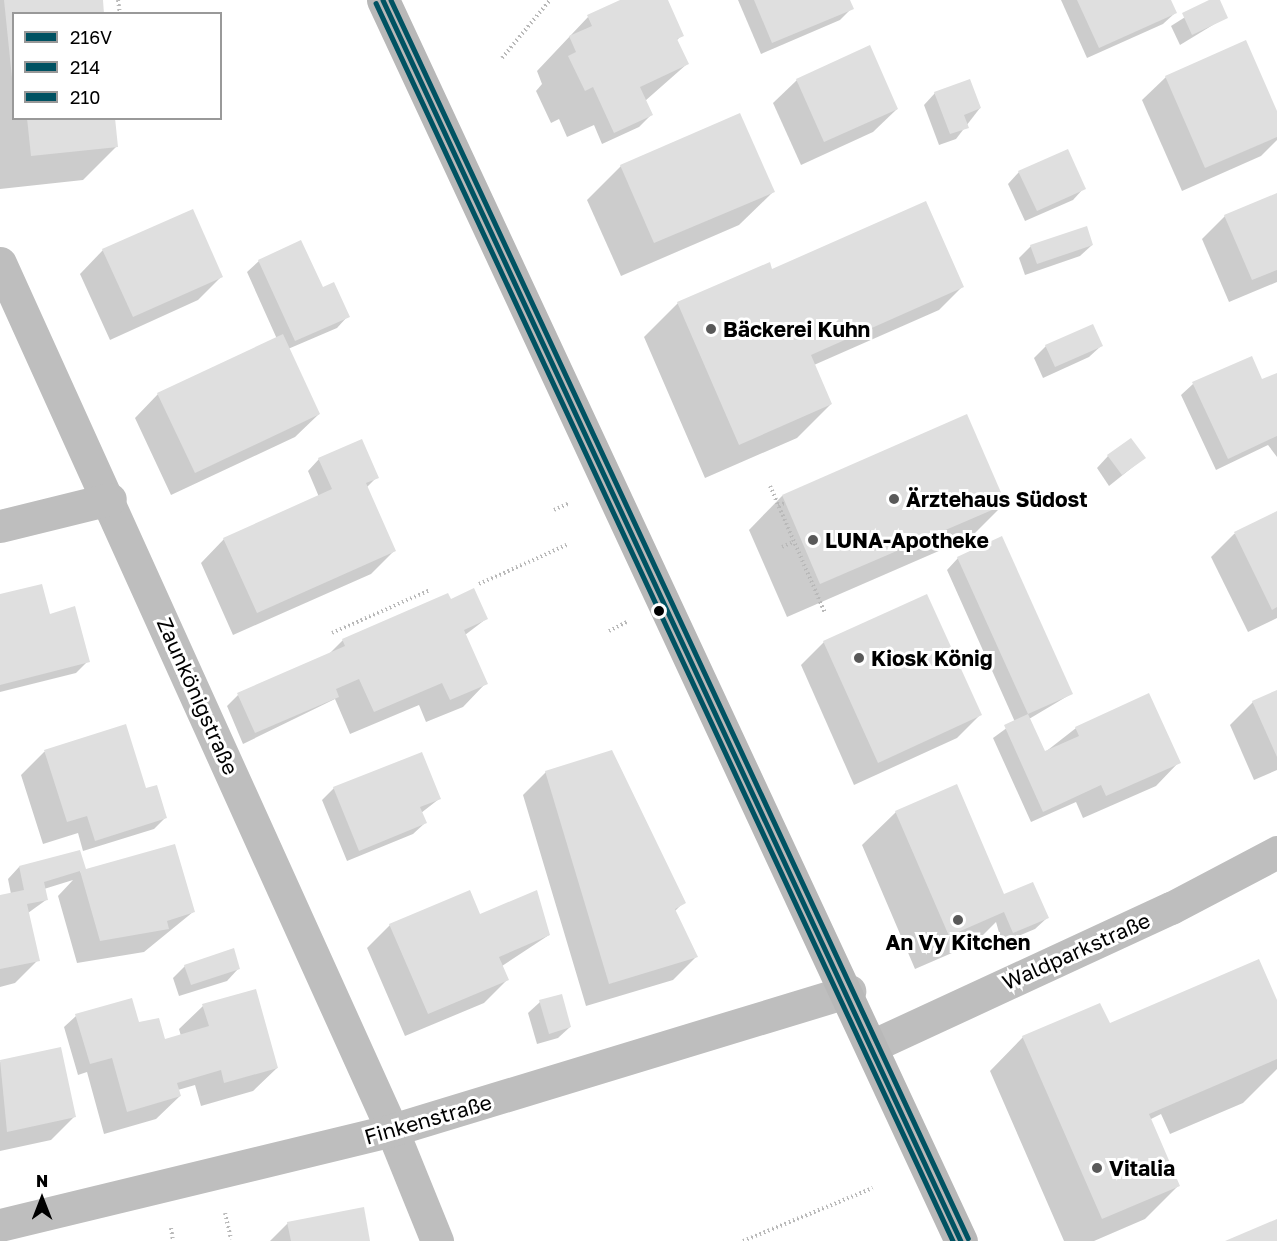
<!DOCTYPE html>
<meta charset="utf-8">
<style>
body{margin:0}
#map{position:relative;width:1277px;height:1241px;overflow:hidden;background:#fff;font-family:"Golos Text",sans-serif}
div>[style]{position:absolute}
.shadow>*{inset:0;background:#0003}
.building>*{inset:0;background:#dfdfdf}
.path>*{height:4px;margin-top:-2px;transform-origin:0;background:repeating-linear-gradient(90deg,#b9b9b9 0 1.5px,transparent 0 4.5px)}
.minor>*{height:33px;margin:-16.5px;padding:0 16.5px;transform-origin:16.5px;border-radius:16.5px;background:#bebebe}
.secondary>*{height:33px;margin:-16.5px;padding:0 16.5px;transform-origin:16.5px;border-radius:16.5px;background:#b8b8b8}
.bus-1>*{height:4.5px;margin:-2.25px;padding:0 2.25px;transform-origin:2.25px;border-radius:2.25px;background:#005262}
.bus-2>*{height:4.5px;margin:-2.25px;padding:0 2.25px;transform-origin:2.25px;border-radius:2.25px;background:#005262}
.bus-3>*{height:4.5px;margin:-2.25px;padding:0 2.25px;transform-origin:2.25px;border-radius:2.25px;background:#005262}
.dots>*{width:16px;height:16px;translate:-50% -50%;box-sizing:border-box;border:3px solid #fff;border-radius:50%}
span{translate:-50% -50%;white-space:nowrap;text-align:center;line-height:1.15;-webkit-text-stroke:6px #fff;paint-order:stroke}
.poi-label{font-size:21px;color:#000;font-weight:700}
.left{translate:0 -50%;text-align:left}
.street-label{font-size:21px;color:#000}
.legend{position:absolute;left:12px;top:12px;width:210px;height:108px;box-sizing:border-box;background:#fff;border:2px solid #999;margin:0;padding:8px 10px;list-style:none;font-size:18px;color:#000}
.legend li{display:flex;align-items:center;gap:12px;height:30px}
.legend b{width:30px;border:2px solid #999}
.north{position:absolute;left:12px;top:1169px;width:60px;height:60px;-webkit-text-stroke:4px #fff;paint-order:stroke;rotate:0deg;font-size:16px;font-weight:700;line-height:24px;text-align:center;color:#000}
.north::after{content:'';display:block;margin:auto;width:21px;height:27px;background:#000;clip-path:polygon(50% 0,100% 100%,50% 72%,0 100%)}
</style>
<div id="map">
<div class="shadow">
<i style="clip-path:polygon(0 0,101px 0,14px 14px,14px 118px,113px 118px,116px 147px,83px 180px,0 189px)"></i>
<i style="clip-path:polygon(624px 0,658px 0,682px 35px,676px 41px,687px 64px,645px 101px,651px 115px,639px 127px,602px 144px,594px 125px,567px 137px,559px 119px,551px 123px,536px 91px,542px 84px,537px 71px,588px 17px)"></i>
<i style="clip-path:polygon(738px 0,849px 0,852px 8px,840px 20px,761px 54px)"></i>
<i style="clip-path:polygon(1061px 0,1169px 0,1175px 13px,1163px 24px,1087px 58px)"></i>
<i style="clip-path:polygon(1212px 0,1218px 0,1226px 17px,1180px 45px,1171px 26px)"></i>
<i style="clip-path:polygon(1166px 77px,1277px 115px,1277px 140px,1261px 156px,1182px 191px,1142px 100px)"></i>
<i style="clip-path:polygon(797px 80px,897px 109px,873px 132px,801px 165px,773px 103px)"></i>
<i style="clip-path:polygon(935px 93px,980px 108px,956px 139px,939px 145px,924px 105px)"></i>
<i style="clip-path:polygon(621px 166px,773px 192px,739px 225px,621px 276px,587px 200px)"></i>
<i style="clip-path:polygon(1019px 172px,1084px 188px,1073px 200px,1025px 221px,1008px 184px)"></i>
<i style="clip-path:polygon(1277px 195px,1277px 282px,1229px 302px,1202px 239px,1225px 216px)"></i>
<i style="clip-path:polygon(1092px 245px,1080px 256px,1025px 275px,1019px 258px,1031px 246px)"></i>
<i style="clip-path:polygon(103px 250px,221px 277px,198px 300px,110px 340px,80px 274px)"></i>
<i style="clip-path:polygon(259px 261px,322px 289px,348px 316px,337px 328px,288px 349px,319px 414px,295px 437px,171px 495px,135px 418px,158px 394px,277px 339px,247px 272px)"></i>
<i style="clip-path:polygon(772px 270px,962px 287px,939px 310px,814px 365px,831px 404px,797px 438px,705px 478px,644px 337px,678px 303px)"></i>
<i style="clip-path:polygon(1046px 346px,1101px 346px,1089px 357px,1043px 378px,1034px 358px)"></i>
<i style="clip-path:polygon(1277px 374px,1277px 457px,1268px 445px,1216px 470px,1181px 395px,1193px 384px,1262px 381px)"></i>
<i style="clip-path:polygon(1108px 456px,1144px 458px,1109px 486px,1097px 468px)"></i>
<i style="clip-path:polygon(319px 459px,377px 477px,366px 488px,394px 551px,371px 574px,233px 635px,201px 563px,224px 539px,319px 497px,308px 471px)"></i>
<i style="clip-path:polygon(782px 496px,1005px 503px,971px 537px,787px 617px,749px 530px)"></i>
<i style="clip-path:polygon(1277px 513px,1277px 618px,1248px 632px,1211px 557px,1234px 534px)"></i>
<i style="clip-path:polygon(958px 558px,1071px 694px,1029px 719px,1044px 753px,1076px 728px,1179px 762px,1156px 786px,1083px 818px,1076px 802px,1031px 822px,993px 738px,1015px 722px,947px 570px)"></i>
<i style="clip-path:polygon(0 596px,49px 616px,88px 661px,76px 673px,0 692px)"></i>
<i style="clip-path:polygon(486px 619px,465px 635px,486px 683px,463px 707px,426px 722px,419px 705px,350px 734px,335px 699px,243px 744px,227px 706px,238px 695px,327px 656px,343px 640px)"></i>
<i style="clip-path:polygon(824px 642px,980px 715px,957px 738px,854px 785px,801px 665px)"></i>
<i style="clip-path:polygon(1277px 692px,1277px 770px,1254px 780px,1230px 725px,1253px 702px)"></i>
<i style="clip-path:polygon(125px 726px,145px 791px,165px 818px,154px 829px,83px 851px,78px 833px,43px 844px,21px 775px,44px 752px)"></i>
<i style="clip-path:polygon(546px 772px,684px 902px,674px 912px,696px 957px,673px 980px,586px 1006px,523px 795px)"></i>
<i style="clip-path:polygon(334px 788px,439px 799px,421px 813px,425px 823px,413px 834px,347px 861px,322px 800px)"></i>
<i style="clip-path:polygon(896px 812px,1003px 897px,1047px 918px,1035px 929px,1002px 943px,996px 922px,975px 943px,915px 969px,862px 845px)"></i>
<i style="clip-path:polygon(79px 852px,80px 872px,193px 912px,144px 952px,77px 963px,58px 896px,73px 880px,44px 889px,46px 900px,28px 913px,38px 960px,15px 983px,0 987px,0 897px,11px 894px,8px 879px,19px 867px)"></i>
<i style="clip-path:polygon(480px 916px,549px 935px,502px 966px,507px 980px,484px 1003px,405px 1036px,367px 948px,390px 925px)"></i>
<i style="clip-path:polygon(185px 966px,238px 969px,227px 981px,179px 996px,173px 978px)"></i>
<i style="clip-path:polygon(540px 1002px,570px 1027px,558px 1038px,537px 1044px,528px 1013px)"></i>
<i style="clip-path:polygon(1277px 1004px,1277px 1069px,1243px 1103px,1170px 1134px,1161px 1114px,1149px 1120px,1178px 1186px,1145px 1219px,1094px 1241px,1064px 1241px,990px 1071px,1023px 1037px)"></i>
<i style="clip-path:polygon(203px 1006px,277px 1068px,253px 1091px,201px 1106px,195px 1085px,178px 1090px,180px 1096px,156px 1119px,104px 1134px,87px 1072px,78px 1075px,64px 1027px,76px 1016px,137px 1022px,164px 1041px,181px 1036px,179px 1029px)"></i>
<i style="clip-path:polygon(59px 1049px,75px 1116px,51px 1140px,0 1151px,0 1062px)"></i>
<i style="clip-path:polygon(288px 1223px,369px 1241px,270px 1241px)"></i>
</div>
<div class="building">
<i style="clip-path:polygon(4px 0,103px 0,104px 14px,14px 14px,12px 78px)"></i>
<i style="clip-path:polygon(620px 0,668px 0,684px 36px,677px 39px,689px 64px,640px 87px,653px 115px,614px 133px,593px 87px,585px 91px,568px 56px,576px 52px,569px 36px,592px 26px,587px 15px)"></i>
<i style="clip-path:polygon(754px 0,850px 0,854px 9px,772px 43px)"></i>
<i style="clip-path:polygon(1077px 0,1171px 0,1177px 13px,1099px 48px)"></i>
<i style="clip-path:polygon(1209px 0,1220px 0,1228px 18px,1192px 35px,1182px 13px)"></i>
<i style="clip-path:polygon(1246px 40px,1277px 111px,1277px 137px,1205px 168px,1165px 76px)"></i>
<i style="clip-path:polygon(870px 45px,898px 109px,824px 142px,796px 79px)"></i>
<i style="clip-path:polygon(970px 79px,981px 108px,964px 115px,969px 128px,950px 134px,934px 92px)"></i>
<i style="clip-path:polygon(740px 113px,775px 192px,654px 243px,620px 165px)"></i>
<i style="clip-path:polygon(27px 118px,115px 118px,118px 147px,31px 156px)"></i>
<i style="clip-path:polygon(1068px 149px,1086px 189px,1037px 211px,1018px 171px)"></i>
<i style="clip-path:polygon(1277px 193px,1277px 270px,1252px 280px,1224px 215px)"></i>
<i style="clip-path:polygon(926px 201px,964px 287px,811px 355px,832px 404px,739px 445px,677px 302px,770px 262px,772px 269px)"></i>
<i style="clip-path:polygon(193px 209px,223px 277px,133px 317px,102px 249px)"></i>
<i style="clip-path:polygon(1087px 226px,1093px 245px,1037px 264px,1030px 245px)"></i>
<i style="clip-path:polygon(301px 240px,323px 287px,334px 282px,350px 317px,295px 341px,258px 260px)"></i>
<i style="clip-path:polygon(1093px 324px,1103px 346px,1055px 367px,1045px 345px)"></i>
<i style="clip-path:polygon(283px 334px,320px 414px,195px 473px,157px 393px)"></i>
<i style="clip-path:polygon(1252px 356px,1262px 379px,1277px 373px,1277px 436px,1228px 459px,1192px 382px)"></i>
<i style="clip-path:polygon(967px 414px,1006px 504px,820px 584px,782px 495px)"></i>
<i style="clip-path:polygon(1131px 438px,1146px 458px,1122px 475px,1107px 455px)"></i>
<i style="clip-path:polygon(362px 439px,379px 478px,366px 483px,396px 551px,257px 613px,223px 538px,332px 489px,318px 458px)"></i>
<i style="clip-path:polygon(1277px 511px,1277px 607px,1272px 610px,1234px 532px)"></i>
<i style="clip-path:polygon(1002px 536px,1073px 694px,1028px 714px,957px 557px)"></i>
<i style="clip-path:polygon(42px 584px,50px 614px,75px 606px,90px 662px,0 685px,0 594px)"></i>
<i style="clip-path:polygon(474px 588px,488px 619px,464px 630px,488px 684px,450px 700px,442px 683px,374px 712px,359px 679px,336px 689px,339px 697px,255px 733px,237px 693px,345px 646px,342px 639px,448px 593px,451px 599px)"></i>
<i style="clip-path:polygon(927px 594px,982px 715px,878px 763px,823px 641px)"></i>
<i style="clip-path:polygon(1277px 690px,1277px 757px,1252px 701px)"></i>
<i style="clip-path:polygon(1149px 693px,1181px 763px,1106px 796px,1101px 785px,1043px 812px,1004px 725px,1028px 714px,1045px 751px,1079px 736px,1075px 727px)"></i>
<i style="clip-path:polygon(126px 724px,146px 788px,157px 785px,167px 818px,95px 841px,87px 816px,67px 822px,44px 750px)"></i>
<i style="clip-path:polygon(612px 750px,686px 903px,675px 909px,698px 957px,609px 984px,545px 771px)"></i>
<i style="clip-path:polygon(422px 752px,441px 799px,420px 807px,427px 823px,359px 851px,333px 787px)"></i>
<i style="clip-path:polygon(957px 784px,1004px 894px,1033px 882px,1049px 918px,1013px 933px,1004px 912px,949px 936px,895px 811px)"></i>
<i style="clip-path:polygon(175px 844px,195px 912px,167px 921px,169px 929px,100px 941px,80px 871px,44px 882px,48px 900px,27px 904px,40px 961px,0 969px,0 895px,24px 890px,19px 866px,80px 850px,86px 869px)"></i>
<i style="clip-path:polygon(470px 890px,480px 914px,537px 890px,550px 935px,499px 957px,509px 980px,428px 1014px,389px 924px)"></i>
<i style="clip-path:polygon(234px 948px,240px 969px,191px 985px,184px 965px)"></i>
<i style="clip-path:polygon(1259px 959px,1277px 1000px,1277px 1059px,1149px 1114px,1180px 1186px,1102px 1219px,1022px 1036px,1100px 1003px,1110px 1023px)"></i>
<i style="clip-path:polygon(256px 989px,278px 1068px,224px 1083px,221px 1070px,177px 1083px,181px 1096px,127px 1112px,112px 1058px,90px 1064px,75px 1014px,132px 998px,139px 1022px,159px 1018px,165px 1039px,209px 1026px,202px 1004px)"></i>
<i style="clip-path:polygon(562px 994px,571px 1027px,549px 1034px,539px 1000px)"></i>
<i style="clip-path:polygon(61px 1047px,76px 1117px,7px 1132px,0 1060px)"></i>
<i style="clip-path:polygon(364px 1207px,370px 1241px,291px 1241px,287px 1222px)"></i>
<i style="clip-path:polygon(1277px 1219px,1277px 1241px,1225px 1241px)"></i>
</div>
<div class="path">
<i style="left:118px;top:0;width:14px;rotate:82deg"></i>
<i style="left:502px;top:58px;width:75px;rotate:-50.4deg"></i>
<i style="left:770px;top:486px;width:138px;rotate:66.6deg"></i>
<i style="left:778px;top:505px;width:7px;rotate:-16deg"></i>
<i style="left:554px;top:510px;width:17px;rotate:-24deg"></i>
<i style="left:782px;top:547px;width:13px;rotate:-23deg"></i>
<i style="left:479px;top:584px;width:98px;rotate:-24deg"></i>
<i style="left:609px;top:631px;width:20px;rotate:-27deg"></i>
<i style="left:332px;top:633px;width:107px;rotate:-23.7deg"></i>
<i style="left:225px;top:1213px;width:27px;rotate:77deg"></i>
<i style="left:171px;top:1228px;width:13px;rotate:81deg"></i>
<i style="left:743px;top:1241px;width:140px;rotate:-22.2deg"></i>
</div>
<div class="minor">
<i style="left:0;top:263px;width:952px;rotate:65.67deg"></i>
<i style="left:392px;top:1130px;width:120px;rotate:67.9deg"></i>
<i style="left:0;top:526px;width:113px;rotate:-13.8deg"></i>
<i style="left:874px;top:1045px;width:327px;rotate:-24.8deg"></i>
<i style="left:1171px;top:908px;width:120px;rotate:-27.8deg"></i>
<i style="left:0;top:1225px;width:403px;rotate:-13.6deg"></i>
<i style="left:392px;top:1130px;width:478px;rotate:-16.9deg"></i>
</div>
<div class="secondary">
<i style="left:383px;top:0;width:1369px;rotate:65.03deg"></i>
</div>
<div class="bus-1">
<i style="left:383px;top:0;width:1369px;rotate:65.03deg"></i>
</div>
<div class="bus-2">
<i style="left:376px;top:3px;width:1366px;rotate:65.01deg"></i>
</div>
<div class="bus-3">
<i style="left:391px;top:0;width:1366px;rotate:65.01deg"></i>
</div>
<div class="dots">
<i style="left:711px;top:329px;background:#595959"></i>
<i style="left:894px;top:499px;background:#595959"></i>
<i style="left:813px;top:540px;background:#595959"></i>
<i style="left:659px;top:611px;background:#000"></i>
<i style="left:859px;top:658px;background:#595959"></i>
<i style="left:958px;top:920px;background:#595959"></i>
<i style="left:1097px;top:1168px;background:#595959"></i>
</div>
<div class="poi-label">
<span class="left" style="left:723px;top:329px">Bäckerei Kuhn</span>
<span class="left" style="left:906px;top:499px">Ärztehaus Südost</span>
<span class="left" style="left:825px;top:540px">LUNA-Apotheke</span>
<span class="left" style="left:871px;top:658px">Kiosk König</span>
<span style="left:958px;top:942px">An Vy Kitchen</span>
<span class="left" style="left:1109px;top:1168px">Vitalia</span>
</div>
<div class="street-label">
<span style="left:198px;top:696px;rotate:66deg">Zaunkönigstraße</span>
<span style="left:1076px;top:951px;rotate:-24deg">Waldparkstraße</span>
<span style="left:428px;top:1119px;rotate:-16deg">Finkenstraße</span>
</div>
<ul class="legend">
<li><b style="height:8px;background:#005262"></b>216V</li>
<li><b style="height:8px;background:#005262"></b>214</li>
<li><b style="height:8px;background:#005262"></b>210</li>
</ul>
<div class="north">N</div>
</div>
